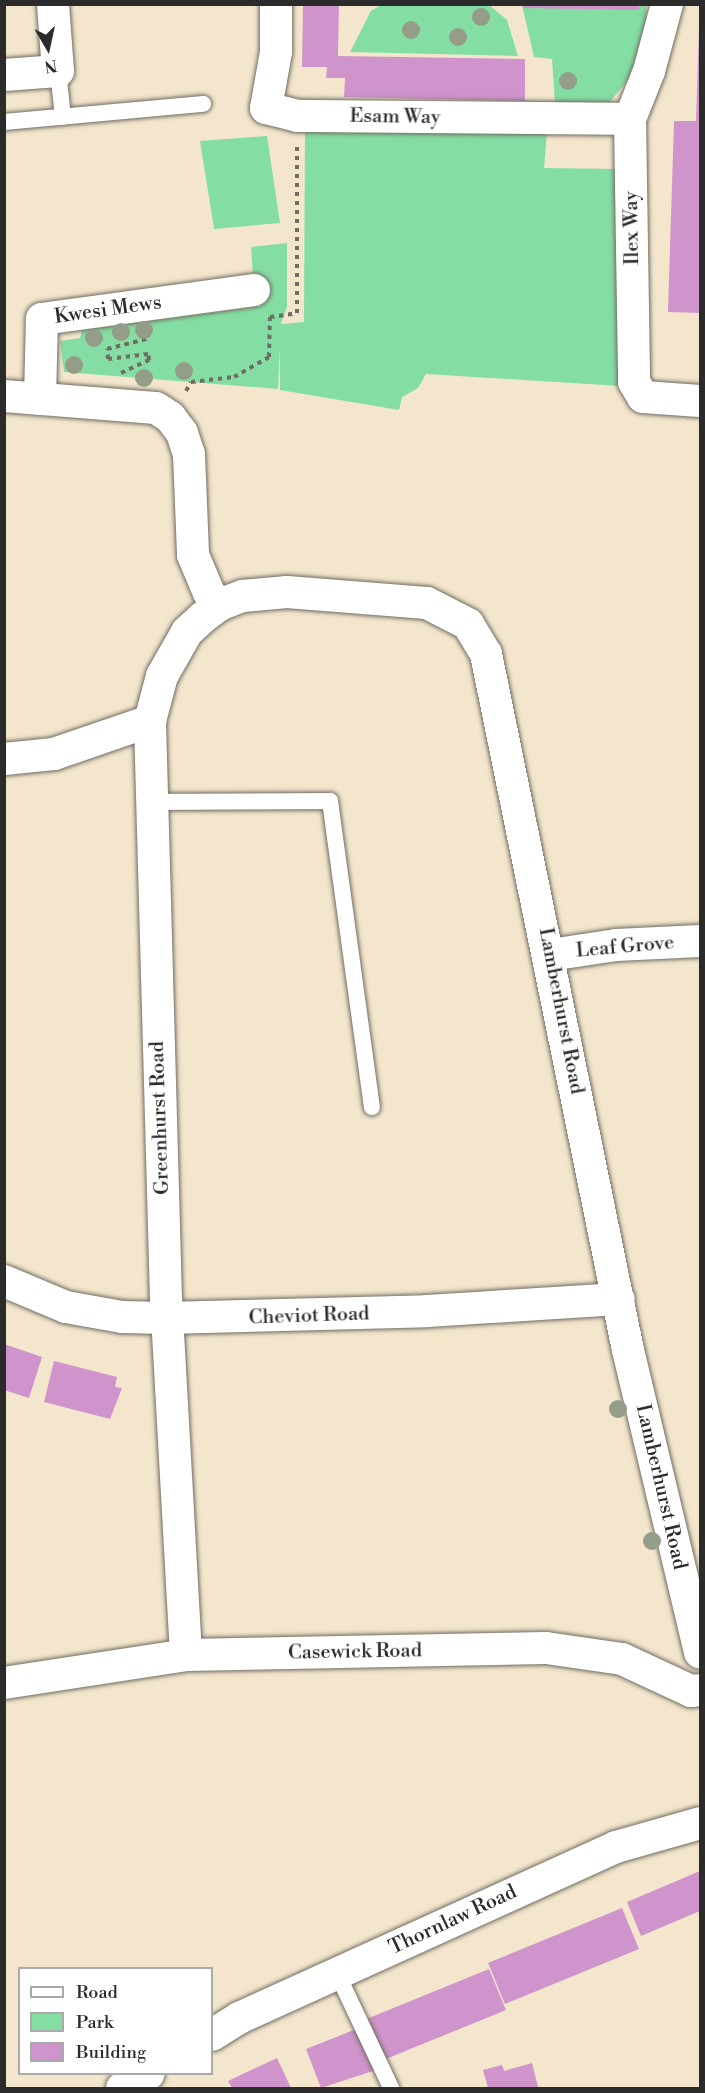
<!DOCTYPE html>
<style>
body{margin:0}
#map{position:relative;width:705px;height:2093px;overflow:hidden;background:#f3e6cc;font-family:"Libre Bodoni",serif}
div>[style]{position:absolute}
.green>*{inset:0;background:#84dea4}
.building>*{inset:0;background:#cf94cb}
.path>*{height:4px;margin-top:-2px;transform-origin:0;background:repeating-linear-gradient(90deg,#716c63 0 4.5px,transparent 0 9px)}
.roads{filter:drop-shadow(0 0 2px #716c63) drop-shadow(0 0 2px #716c63)}
.lane>*{height:16px;margin:-8px;padding:0 8px;transform-origin:8px;border-radius:8px;background:#fff}
.street>*{height:32px;margin:-16px;padding:0 16px;transform-origin:16px;border-radius:16px;background:#fff}
.trees>*{width:18px;height:18px;margin:-9px;border-radius:50%;background:#949d87}
span{translate:-50% -50%;white-space:nowrap;text-align:center;line-height:1.15;-webkit-text-stroke:4.5px #fff;paint-order:stroke}
.street-label{font-size:20px;color:#2b2b2b}
.frame{position:absolute;inset:0;border:6px solid #2b2b2b;pointer-events:none}
.legend{position:absolute;left:18px;top:1967px;width:195px;height:108px;box-sizing:border-box;background:#fff;border:2px solid #aaa;margin:0;padding:8px 10px;list-style:none;font-size:18px;color:#2b2b2b}
.legend li{display:flex;align-items:center;gap:12px;height:30px}
.legend b{width:30px;border:2px solid #aaa}
.north{position:absolute;left:18px;top:18px;width:60px;height:60px;-webkit-text-stroke:4px #fff;paint-order:stroke;rotate:171deg;font-size:16px;font-weight:700;line-height:24px;text-align:center;color:#2b2b2b}
.north::after{content:'';display:block;margin:auto;width:21px;height:27px;background:#2b2b2b;clip-path:polygon(50% 0,100% 100%,50% 72%,0 100%)}
</style>
<div id="map">
<div class="green">
<i style="clip-path:polygon(488px 4px,507px 20px,518px 56px,350px 52px,371px 11px,381px 5px)"></i>
<i style="clip-path:polygon(522px 5px,646px 5px,646px 23px,632px 75px,609px 103px,555px 103px,552px 59px,534px 57px)"></i>
<i style="clip-path:polygon(305px 129px,547px 132px,544px 168px,623px 169px,621px 386px,426px 374px,418px 388px,402px 397px,399px 410px,280px 390px,280px 347px,278px 389px,64px 372px,60px 341px,80px 338px,82px 330px,255px 307px,251px 247px,287px 243px,287px 307px,281px 324px,304px 322px)"></i>
<i style="clip-path:polygon(267px 136px,280px 223px,214px 229px,200px 141px)"></i>
</div>
<div class="building">
<i style="clip-path:polygon(303px 4px,339px 4px,338px 56px,525px 59px,525px 101px,344px 97px,345px 78px,326px 78px,327px 67px,302px 67px)"></i>
<i style="clip-path:polygon(523px 4px,639px 4px,639px 10px,523px 8px)"></i>
<i style="clip-path:polygon(699px 28px,700px 313px,668px 312px,674px 121px,696px 121px)"></i>
<i style="clip-path:polygon(4px 1344px,42px 1357px,29px 1398px,4px 1390px)"></i>
<i style="clip-path:polygon(54px 1361px,117px 1377px,115px 1387px,122px 1388px,110px 1419px,44px 1402px)"></i>
<i style="clip-path:polygon(700px 1871px,700px 1911px,641px 1936px,627px 1902px)"></i>
<i style="clip-path:polygon(622px 1908px,639px 1949px,505px 2004px,488px 1963px)"></i>
<i style="clip-path:polygon(489px 1969px,506px 2010px,381px 2061px,364px 2020px)"></i>
<i style="clip-path:polygon(359px 2028px,376px 2070px,321px 2088px,306px 2049px)"></i>
<i style="clip-path:polygon(277px 2058px,291px 2088px,232px 2088px,228px 2081px)"></i>
<i style="clip-path:polygon(532px 2063px,538px 2087px,488px 2088px,483px 2070px,502px 2065px,504px 2071px)"></i>
</div>
<div class="path">
<i style="left:270px;top:317px;width:27px;rotate:-8deg"></i>
<i style="left:297px;top:313px;width:167px;rotate:-90deg"></i>
<i style="left:121px;top:373px;width:31px;rotate:-25deg"></i>
<i style="left:149px;top:360px;width:6px;rotate:-99deg"></i>
<i style="left:148px;top:354px;width:40px;rotate:172.9deg"></i>
<i style="left:108px;top:359px;width:10px;rotate:-96deg"></i>
<i style="left:107px;top:349px;width:44px;rotate:-14.3deg"></i>
<i style="left:186px;top:391px;width:10px;rotate:-61deg"></i>
<i style="left:191px;top:382px;width:43px;rotate:-6.6deg"></i>
<i style="left:234px;top:377px;width:40px;rotate:-29.7deg"></i>
<i style="left:269px;top:357px;width:40px;rotate:-88.6deg"></i>
</div>
<div class="roads">
<div class="lane">
<i style="left:58px;top:71px;width:46px;rotate:83.8deg"></i>
<i style="left:4px;top:122px;width:200px;rotate:-5.2deg"></i>
<i style="left:150px;top:802px;width:180px;rotate:-0.3deg"></i>
<i style="left:330px;top:801px;width:309px;rotate:82.2deg"></i>
<i style="left:337px;top:1973px;width:127px;rotate:64.8deg"></i>
</div>
<div class="street">
<i style="left:276px;top:4px;width:48px;rotate:90deg"></i>
<i style="left:276px;top:52px;width:57px;rotate:100.1deg"></i>
<i style="left:266px;top:108px;width:32px;rotate:14deg"></i>
<i style="left:297px;top:116px;width:333px;rotate:0.5deg"></i>
<i style="left:667px;top:4px;width:69px;rotate:105deg"></i>
<i style="left:649px;top:71px;width:52px;rotate:111.6deg"></i>
<i style="left:630px;top:119px;width:263px;rotate:89.1deg"></i>
<i style="left:634px;top:382px;width:17px;rotate:59deg"></i>
<i style="left:643px;top:397px;width:57px;rotate:4deg"></i>
<i style="left:4px;top:75px;width:54px;rotate:-4.2deg"></i>
<i style="left:58px;top:71px;width:67px;rotate:-94.3deg"></i>
<i style="left:4px;top:396px;width:152px;rotate:4.5deg"></i>
<i style="left:156px;top:408px;width:17px;rotate:33deg"></i>
<i style="left:170px;top:417px;width:20px;rotate:53deg"></i>
<i style="left:182px;top:433px;width:22px;rotate:72deg"></i>
<i style="left:189px;top:454px;width:101px;rotate:87.7deg"></i>
<i style="left:193px;top:555px;width:41px;rotate:67.2deg"></i>
<i style="left:209px;top:593px;width:16px;rotate:50deg"></i>
<i style="left:40px;top:399px;width:80px;rotate:-88.6deg"></i>
<i style="left:42px;top:319px;width:214px;rotate:-7.8deg"></i>
<i style="left:4px;top:759px;width:50px;rotate:-5.7deg"></i>
<i style="left:54px;top:754px;width:102px;rotate:-19deg"></i>
<i style="left:550px;top:955px;width:67px;rotate:-8.6deg"></i>
<i style="left:616px;top:945px;width:84px;rotate:-2.7deg"></i>
<i style="left:4px;top:1281px;width:67px;rotate:22.8deg"></i>
<i style="left:66px;top:1307px;width:57px;rotate:10.1deg"></i>
<i style="left:122px;top:1317px;width:44px;rotate:1.3deg"></i>
<i style="left:166px;top:1318px;width:261px;rotate:-1.5deg"></i>
<i style="left:427px;top:1311px;width:192px;rotate:-3.6deg"></i>
<i style="left:186px;top:1655px;width:357px;rotate:-93.2deg"></i>
<i style="left:166px;top:1299px;width:578px;rotate:-91.59deg"></i>
<i style="left:150px;top:721px;width:47px;rotate:-75.1deg"></i>
<i style="left:162px;top:676px;width:51px;rotate:-60.4deg"></i>
<i style="left:187px;top:632px;width:21px;rotate:-43deg"></i>
<i style="left:202px;top:618px;width:21px;rotate:-37deg"></i>
<i style="left:219px;top:605px;width:26px;rotate:-21deg"></i>
<i style="left:243px;top:596px;width:44px;rotate:-5.2deg"></i>
<i style="left:287px;top:592px;width:140px;rotate:4.5deg"></i>
<i style="left:427px;top:603px;width:46px;rotate:27.1deg"></i>
<i style="left:468px;top:624px;width:35px;rotate:59deg"></i>
<i style="left:486px;top:654px;width:710px;rotate:78.47deg"></i>
<i style="left:628px;top:1350px;width:311px;rotate:76.6deg"></i>
<i style="left:4px;top:1683px;width:184px;rotate:-8.7deg"></i>
<i style="left:186px;top:1655px;width:360px;rotate:-1.1deg"></i>
<i style="left:546px;top:1648px;width:77px;rotate:8.2deg"></i>
<i style="left:622px;top:1659px;width:76px;rotate:24.9deg"></i>
<i style="left:691px;top:1691px;width:9px;rotate:-6deg"></i>
<i style="left:212px;top:2035px;width:32px;rotate:-32deg"></i>
<i style="left:239px;top:2018px;width:414px;rotate:-24.4deg"></i>
<i style="left:616px;top:1847px;width:87px;rotate:-15.9deg"></i>
<i style="left:122px;top:2088px;width:30px;rotate:-28deg"></i>
</div>
</div>
<div class="trees">
<i style="left:481px;top:17px"></i>
<i style="left:411px;top:30px"></i>
<i style="left:458px;top:37px"></i>
<i style="left:568px;top:81px"></i>
<i style="left:144px;top:330px"></i>
<i style="left:121px;top:332px"></i>
<i style="left:94px;top:338px"></i>
<i style="left:74px;top:365px"></i>
<i style="left:184px;top:371px"></i>
<i style="left:144px;top:378px"></i>
<i style="left:618px;top:1409px"></i>
<i style="left:652px;top:1541px"></i>
</div>
<div class="street-label">
<span style="left:395px;top:117px;rotate:1deg">Esam Way</span>
<span style="left:632px;top:228px;rotate:-91deg">Ilex Way</span>
<span style="left:108px;top:310px;rotate:-8deg">Kwesi Mews</span>
<span style="left:625px;top:947px;rotate:-5deg">Leaf Grove</span>
<span style="left:561px;top:1011px;rotate:79deg">Lamberhurst Road</span>
<span style="left:160px;top:1118px;rotate:-92deg">Greenhurst Road</span>
<span style="left:309px;top:1316px;rotate:-2deg">Cheviot Road</span>
<span style="left:661px;top:1487px;rotate:77deg">Lamberhurst Road</span>
<span style="left:355px;top:1652px;rotate:-1deg">Casewick Road</span>
<span style="left:453px;top:1920px;rotate:-25deg">Thornlaw Road</span>
</div>
<div class="frame"></div>
<ul class="legend">
<li><b style="height:8px;background:#fff"></b>Road</li>
<li><b style="height:16px;background:#84dea4"></b>Park</li>
<li><b style="height:16px;background:#cf94cb"></b>Building</li>
</ul>
<div class="north">N</div>
</div>
